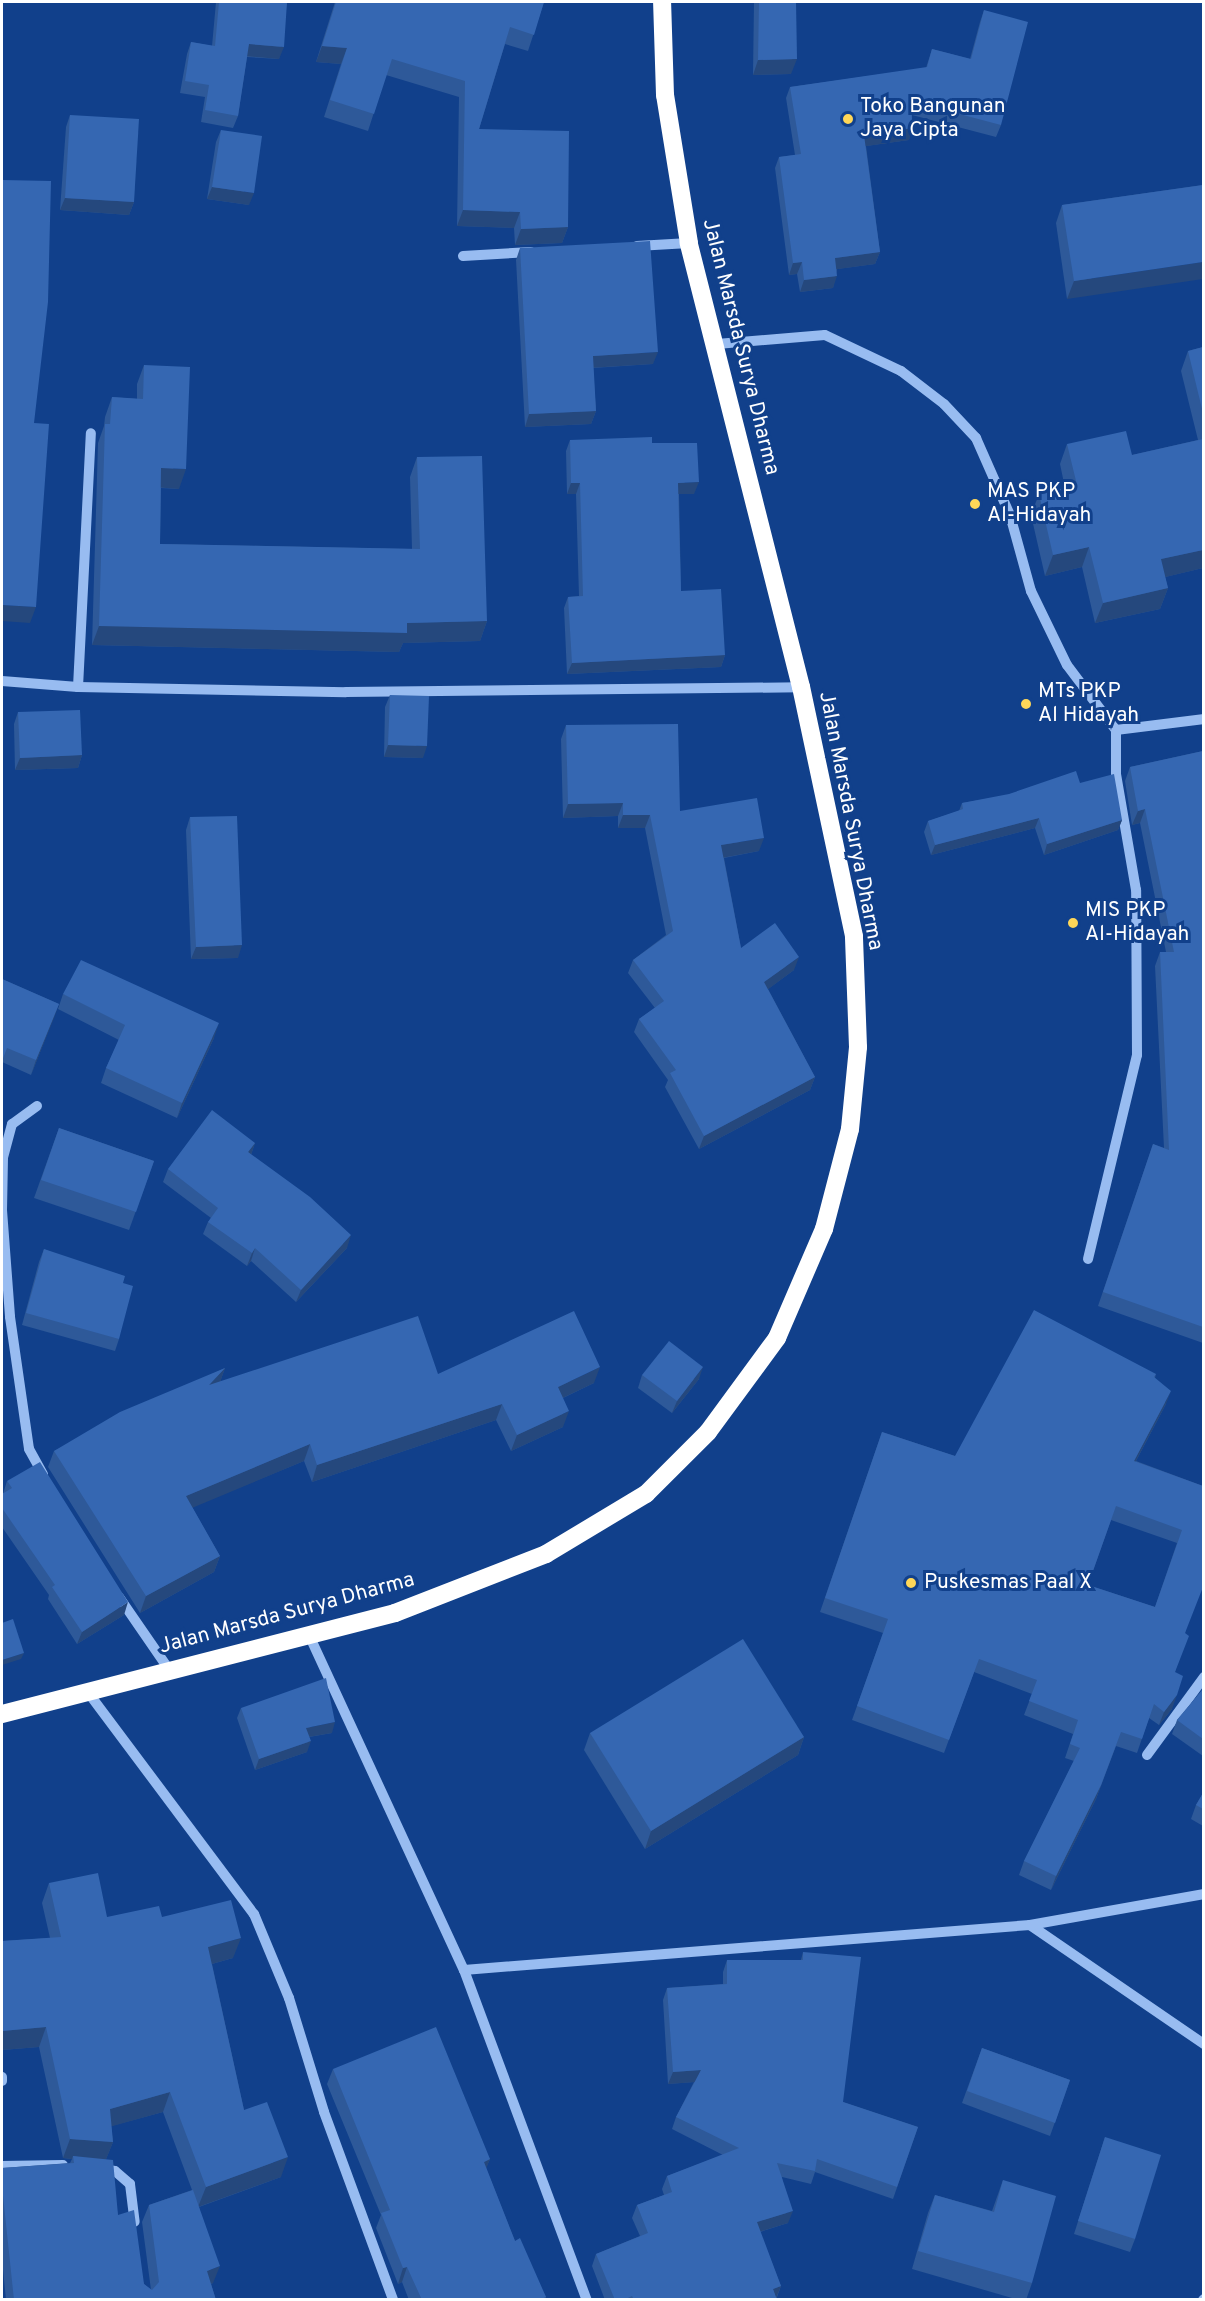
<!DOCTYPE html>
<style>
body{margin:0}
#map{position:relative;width:1205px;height:2301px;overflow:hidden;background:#11408b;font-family:Overpass,sans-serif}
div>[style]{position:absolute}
.minor>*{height:10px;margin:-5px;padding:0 5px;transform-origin:5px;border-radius:5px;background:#98bcf1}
.highway>*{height:18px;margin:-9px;padding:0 9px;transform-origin:9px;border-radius:9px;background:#fff}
.wall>*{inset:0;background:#2e5999}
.shaded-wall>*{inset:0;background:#25487d}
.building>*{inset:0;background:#3567b2}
.dots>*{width:16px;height:16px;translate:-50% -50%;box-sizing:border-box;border:3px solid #11408b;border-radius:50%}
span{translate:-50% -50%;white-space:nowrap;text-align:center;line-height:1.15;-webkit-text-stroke:6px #11408b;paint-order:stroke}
.poi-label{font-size:21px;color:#fff}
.left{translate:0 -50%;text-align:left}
.street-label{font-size:21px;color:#fff}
.frame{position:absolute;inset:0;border:3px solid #fff;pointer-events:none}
</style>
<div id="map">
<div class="minor">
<i style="left:637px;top:246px;width:52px;rotate:-3.3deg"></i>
<i style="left:463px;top:256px;width:68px;rotate:-3.4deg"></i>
<i style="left:717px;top:344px;width:108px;rotate:-4.8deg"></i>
<i style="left:825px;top:335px;width:84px;rotate:25.3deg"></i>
<i style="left:901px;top:371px;width:54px;rotate:37.5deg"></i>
<i style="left:944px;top:404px;width:47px;rotate:46.7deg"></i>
<i style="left:976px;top:438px;width:84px;rotate:66.2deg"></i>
<i style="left:1010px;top:515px;width:79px;rotate:74.6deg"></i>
<i style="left:1031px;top:591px;width:82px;rotate:64.1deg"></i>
<i style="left:1067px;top:665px;width:81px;rotate:53deg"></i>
<i style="left:1116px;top:730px;width:89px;rotate:-7.1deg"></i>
<i style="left:2px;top:681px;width:76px;rotate:4.5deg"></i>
<i style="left:78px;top:687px;width:268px;rotate:1.1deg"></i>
<i style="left:346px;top:692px;width:455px;rotate:-0.6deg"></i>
<i style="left:78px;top:687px;width:254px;rotate:-87.1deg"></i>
<i style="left:37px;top:1106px;width:31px;rotate:144deg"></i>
<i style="left:12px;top:1124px;width:35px;rotate:105deg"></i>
<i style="left:3px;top:1158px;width:52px;rotate:91.1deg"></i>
<i style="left:2px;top:1210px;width:107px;rotate:85.7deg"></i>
<i style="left:10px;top:1317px;width:133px;rotate:81.8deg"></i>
<i style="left:29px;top:1449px;width:29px;rotate:61deg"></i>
<i style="left:1088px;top:1259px;width:210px;rotate:-76.5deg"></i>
<i style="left:1137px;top:1055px;width:165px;rotate:-90.3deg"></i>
<i style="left:1136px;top:890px;width:118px;rotate:-99.8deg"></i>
<i style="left:1116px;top:774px;width:44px;rotate:-90deg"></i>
<i style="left:119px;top:1597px;width:86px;rotate:55.4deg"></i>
<i style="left:309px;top:1635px;width:369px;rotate:65.2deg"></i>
<i style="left:464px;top:1970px;width:352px;rotate:69.6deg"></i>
<i style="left:87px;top:1691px;width:279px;rotate:53.2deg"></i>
<i style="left:254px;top:1914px;width:91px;rotate:67.4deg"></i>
<i style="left:289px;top:1998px;width:119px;rotate:72.9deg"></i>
<i style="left:324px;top:2112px;width:200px;rotate:69.8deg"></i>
<i style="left:1147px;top:1755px;width:97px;rotate:-53.8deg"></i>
<i style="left:1030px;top:1925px;width:211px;rotate:34.4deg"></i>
<i style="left:464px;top:1970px;width:568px;rotate:-4.55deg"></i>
<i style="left:1030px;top:1925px;width:177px;rotate:-10.1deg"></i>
<i style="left:2px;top:2081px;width:4px;rotate:-90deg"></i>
<i style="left:2px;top:2166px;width:61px;rotate:-0.9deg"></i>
<i style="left:102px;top:2169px;width:13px;rotate:9deg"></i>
<i style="left:115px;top:2171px;width:20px;rotate:41deg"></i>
<i style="left:130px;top:2184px;width:38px;rotate:83deg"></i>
<i style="left:1203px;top:2300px;width:1px;rotate:-45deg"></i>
</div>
<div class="highway">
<i style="left:2px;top:1714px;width:406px;rotate:-14.4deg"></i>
<i style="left:395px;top:1613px;width:162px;rotate:-21.3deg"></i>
<i style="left:546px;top:1554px;width:117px;rotate:-31deg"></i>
<i style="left:646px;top:1494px;width:88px;rotate:-45deg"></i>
<i style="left:708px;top:1432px;width:117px;rotate:-53.7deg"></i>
<i style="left:777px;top:1338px;width:119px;rotate:-66.7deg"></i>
<i style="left:824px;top:1229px;width:103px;rotate:-75.4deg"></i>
<i style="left:850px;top:1129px;width:82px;rotate:-84.4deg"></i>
<i style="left:858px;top:1047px;width:111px;rotate:-92.1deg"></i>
<i style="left:854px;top:936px;width:255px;rotate:-102deg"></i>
<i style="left:801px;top:687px;width:458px;rotate:-104.2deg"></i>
<i style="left:689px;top:243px;width:150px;rotate:-99.2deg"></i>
<i style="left:665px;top:95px;width:93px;rotate:-91.8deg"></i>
</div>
<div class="wall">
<i style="clip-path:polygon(216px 2px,287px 2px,279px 59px,247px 57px,238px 116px,233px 128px,201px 122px,205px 97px,180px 93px,187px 54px,191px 42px,212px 46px)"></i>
<i style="clip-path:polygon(335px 2px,544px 2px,528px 51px,505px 44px,479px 129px,568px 227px,562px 243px,515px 245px,514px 228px,457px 226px,459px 97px,386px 75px,368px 131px,324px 117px,341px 64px,316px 62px)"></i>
<i style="clip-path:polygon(754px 2px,796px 2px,791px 74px,753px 75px)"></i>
<i style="clip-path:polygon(984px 10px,1001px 125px,996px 137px,912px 115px,909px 140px,866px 146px,880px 252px,875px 264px,837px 269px,833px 288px,800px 292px,797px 274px,789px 275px,775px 168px,779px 157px,795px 155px,786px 98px,790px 87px,926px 68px,932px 49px,970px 59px,980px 22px)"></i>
<i style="clip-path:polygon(70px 115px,134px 202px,129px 215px,60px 210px,66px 127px)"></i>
<i style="clip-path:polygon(221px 130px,249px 205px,207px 199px,216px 142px)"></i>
<i style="clip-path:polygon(1203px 185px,1067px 299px,1056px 223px,1062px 205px)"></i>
<i style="clip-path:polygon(520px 248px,653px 364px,593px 368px,596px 411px,591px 424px,525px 427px,516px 260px)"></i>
<i style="clip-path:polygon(1203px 347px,1203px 568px,1165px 577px,1168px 588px,1160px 609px,1095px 623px,1082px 567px,1045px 576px,1031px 515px,1039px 494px,1065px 488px,1060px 464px,1067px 444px,1132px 455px,1198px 440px,1181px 371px,1188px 351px)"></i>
<i style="clip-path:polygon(144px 365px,179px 489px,161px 488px,160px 544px,412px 549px,410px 477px,417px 457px,487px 621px,480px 641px,403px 643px,399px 652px,92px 645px,98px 443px,104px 426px,105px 417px,112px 397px,137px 399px,137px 384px)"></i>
<i style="clip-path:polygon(570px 440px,652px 443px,694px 494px,679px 494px,681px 591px,725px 655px,721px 667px,567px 674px,564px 608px,568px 597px,579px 596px,576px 494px,567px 494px,566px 451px)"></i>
<i style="clip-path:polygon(390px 695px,423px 758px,384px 757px,385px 707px)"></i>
<i style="clip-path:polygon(18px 712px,82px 755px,78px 768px,15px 770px,14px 724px)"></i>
<i style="clip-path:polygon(566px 725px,680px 811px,759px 851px,724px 858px,741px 948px,794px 970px,768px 989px,815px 1077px,810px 1090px,699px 1149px,665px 1087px,668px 1080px,634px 1032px,639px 1019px,655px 1008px,628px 973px,633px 960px,666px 935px,645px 828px,618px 828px,618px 816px,563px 818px,561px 739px)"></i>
<i style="clip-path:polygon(1203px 751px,1203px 1343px,1098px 1306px,1153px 1144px,1164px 1148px,1155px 966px,1160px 952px,1166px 952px,1140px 823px,1132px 825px,1125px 781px,1130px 767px)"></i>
<i style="clip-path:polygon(1080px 783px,1122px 820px,1118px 830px,1044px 855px,1035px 828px,931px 855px,924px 832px,928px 821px,959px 811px,962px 803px)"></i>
<i style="clip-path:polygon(190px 817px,238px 958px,191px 959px,186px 830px)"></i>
<i style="clip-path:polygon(2px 979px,59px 1004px,31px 1075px,2px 1062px)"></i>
<i style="clip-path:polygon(63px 994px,214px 1038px,177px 1118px,101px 1083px,106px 1068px,119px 1040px,58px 1009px)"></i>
<i style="clip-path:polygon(59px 1128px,154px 1161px,129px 1230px,34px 1198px)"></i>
<i style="clip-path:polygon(255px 1143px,251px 1155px,347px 1248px,296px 1302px,251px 1261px,247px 1266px,203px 1234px,208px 1222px,211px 1218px,163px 1182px,168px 1169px)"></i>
<i style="clip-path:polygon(44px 1249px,123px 1283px,119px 1339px,115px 1351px,22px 1325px,39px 1262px)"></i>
<i style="clip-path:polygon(225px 1368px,220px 1382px,438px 1374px,594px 1383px,563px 1398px,563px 1427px,511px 1451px,496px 1420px,312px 1482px,304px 1461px,192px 1507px,220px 1556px,214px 1572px,140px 1613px,48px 1467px,54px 1451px)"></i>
<i style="clip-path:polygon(evenodd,1156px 1374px,1155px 1378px,1166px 1404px,1136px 1461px,1203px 1486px,1185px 1634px,1175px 1672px,1172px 1709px,1159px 1725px,1149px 1718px,1137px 1753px,1116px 1746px,1096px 1799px,1051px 1890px,1019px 1875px,1024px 1861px,1074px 1761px,1065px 1758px,1073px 1734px,1024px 1715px,1032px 1694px,974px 1672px,944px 1753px,852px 1720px,883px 1633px,820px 1612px,882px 1432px,955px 1456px,1156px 1374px,1111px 1520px,1177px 1543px,1155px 1607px,1088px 1585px,1111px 1520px)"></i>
<i style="clip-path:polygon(642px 1375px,699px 1379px,672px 1413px,638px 1388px)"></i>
<i style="clip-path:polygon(7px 1481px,124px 1615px,77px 1644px,48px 1599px,49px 1595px,2px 1527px,2px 1494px,3px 1494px)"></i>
<i style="clip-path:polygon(1203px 1689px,1203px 1756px,1172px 1734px,1177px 1720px)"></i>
<i style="clip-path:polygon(241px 1708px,332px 1733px,309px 1737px,307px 1752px,255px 1770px,237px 1718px)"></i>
<i style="clip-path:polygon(590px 1733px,804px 1737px,798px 1755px,645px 1849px,584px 1750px)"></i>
<i style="clip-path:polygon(1203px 1793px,1203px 1826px,1191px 1819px,1196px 1805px)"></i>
<i style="clip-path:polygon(evenodd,49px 1883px,107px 1917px,162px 1917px,233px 1958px,212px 1964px,244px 2110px,281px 2177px,199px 2207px,213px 2283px,211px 2284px,216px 2300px,6px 2300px,2px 2259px,2px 2168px,70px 2163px,72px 2159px,63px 2158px,39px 2047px,2px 2050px,2px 1941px,50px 1938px,42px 1903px,49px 1883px,163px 2112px,192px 2190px,149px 2205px,142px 2222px,151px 2290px,144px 2284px,118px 2215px,106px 2159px,113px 2142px,111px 2126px,163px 2112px)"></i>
<i style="clip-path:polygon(803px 1952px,843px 2102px,918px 2127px,893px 2199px,815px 2172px,811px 2184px,782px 2177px,788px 2223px,760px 2232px,781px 2286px,777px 2297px,777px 2300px,605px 2300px,592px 2266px,596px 2254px,640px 2236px,632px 2218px,637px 2205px,664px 2195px,662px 2189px,667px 2176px,723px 2155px,672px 2129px,676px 2117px,694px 2082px,668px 2084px,663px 2000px,667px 1988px,723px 1984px,723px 1972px,727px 1960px,801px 1960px)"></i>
<i style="clip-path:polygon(982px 2048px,1070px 2080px,1050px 2136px,962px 2103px)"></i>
<i style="clip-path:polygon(333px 2069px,490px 2159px,486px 2168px,515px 2241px,546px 2297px,545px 2300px,409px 2300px,402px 2282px,398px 2284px,376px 2228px,381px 2215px,327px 2084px)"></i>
<i style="clip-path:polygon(1105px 2137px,1135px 2239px,1130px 2252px,1074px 2234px)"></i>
<i style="clip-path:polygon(1003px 2180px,1032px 2283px,1026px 2300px,1019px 2300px,912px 2269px,928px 2213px,935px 2195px,992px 2211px)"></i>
</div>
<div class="shaded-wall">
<i style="clip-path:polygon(249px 44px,284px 47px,279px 59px,245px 56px)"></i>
<i style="clip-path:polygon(322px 46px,347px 48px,341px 64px,316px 62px)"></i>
<i style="clip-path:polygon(797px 59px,791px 74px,753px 75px,758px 60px)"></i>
<i style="clip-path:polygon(913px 128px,909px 140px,860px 147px,864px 135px)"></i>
<i style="clip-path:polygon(212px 187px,254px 193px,249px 205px,207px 199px)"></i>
<i style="clip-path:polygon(65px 198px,134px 202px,129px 215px,60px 210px)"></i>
<i style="clip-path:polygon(463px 210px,520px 212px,514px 228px,457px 226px)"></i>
<i style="clip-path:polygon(568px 227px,562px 243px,515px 245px,521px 229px)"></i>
<i style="clip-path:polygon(880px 252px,875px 264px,831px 270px,835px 258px)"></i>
<i style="clip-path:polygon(802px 262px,797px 274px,789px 275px,793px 263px)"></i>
<i style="clip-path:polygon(1203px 262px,1203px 279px,1067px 299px,1074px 281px)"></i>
<i style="clip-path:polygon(837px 276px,833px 288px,800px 292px,804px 280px)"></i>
<i style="clip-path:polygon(658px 352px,653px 364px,588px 368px,593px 356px)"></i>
<i style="clip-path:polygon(596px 411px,591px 424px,525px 427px,529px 414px)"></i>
<i style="clip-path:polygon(161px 468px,186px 469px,179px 489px,154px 487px)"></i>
<i style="clip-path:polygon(699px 482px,694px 494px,674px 494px,678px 483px)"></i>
<i style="clip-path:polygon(571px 483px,580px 483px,576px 494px,567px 494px)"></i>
<i style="clip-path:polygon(1089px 547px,1082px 567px,1045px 576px,1053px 555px)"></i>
<i style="clip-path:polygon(1203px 550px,1203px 568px,1153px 580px,1161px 559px)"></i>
<i style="clip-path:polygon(1168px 588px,1160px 609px,1095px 623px,1103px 603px)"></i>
<i style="clip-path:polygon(2px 605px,36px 607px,30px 623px,2px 621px)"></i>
<i style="clip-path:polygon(487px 621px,480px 641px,403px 643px,399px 652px,92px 645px,99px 626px,407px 623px)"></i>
<i style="clip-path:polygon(725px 655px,721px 667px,567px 674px,572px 663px)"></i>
<i style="clip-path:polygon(388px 745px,427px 746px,423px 758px,384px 757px)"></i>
<i style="clip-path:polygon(82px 755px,78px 768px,15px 770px,20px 758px)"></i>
<i style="clip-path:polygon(623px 803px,618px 816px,563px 818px,568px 804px)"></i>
<i style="clip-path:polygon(1145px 809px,1140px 823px,1132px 825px,1138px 811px)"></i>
<i style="clip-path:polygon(623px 815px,650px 815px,645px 828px,618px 828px)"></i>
<i style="clip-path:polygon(1039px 818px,1035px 828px,931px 855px,935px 845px)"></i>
<i style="clip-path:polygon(1122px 820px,1118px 830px,1044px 855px,1047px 844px)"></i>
<i style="clip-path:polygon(764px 838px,759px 851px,716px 859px,721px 845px)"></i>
<i style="clip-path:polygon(242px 945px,238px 958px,191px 959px,196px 947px)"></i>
<i style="clip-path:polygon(799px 957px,794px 970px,759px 996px,764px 982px)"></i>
<i style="clip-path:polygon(59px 1004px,54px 1018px,31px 1075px,36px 1060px)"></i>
<i style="clip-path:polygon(219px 1023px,214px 1038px,177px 1118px,182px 1103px)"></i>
<i style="clip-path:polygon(815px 1077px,810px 1090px,699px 1149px,704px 1136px)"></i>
<i style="clip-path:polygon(255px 1143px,251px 1155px,248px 1152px)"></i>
<i style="clip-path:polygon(351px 1235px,347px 1248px,296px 1302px,301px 1290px)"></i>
<i style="clip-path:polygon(255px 1248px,251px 1261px,247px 1266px,252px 1253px)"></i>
<i style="clip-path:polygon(600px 1367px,594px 1383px,552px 1403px,558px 1387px)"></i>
<i style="clip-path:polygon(703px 1367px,699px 1379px,672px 1413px,677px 1401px)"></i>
<i style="clip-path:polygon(225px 1368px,219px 1385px,209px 1385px)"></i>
<i style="clip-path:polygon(1171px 1391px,1166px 1404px,1129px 1474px,1134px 1461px)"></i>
<i style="clip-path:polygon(502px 1404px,496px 1420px,312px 1482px,317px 1465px)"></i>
<i style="clip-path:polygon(569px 1411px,563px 1427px,511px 1451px,517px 1435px)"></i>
<i style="clip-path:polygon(310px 1444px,304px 1461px,180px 1513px,186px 1496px)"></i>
<i style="clip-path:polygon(220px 1556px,214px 1572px,140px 1613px,146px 1596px)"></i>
<i style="clip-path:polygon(128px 1602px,124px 1615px,77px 1644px,82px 1632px)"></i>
<i style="clip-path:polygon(24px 1653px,21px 1659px,2px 1665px,2px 1660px)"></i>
<i style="clip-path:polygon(1177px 1695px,1172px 1709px,1159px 1725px,1164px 1712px)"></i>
<i style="clip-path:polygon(335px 1722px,332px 1733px,302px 1738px,306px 1728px)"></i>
<i style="clip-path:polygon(804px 1737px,798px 1755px,645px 1849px,651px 1831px)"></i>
<i style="clip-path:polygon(311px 1741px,307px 1752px,255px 1770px,259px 1759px)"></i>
<i style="clip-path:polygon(1101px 1785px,1096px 1799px,1051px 1890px,1056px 1876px)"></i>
<i style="clip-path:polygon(241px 1938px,233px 1958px,201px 1967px,208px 1947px)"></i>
<i style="clip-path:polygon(46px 2027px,39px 2047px,2px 2050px,2px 2031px)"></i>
<i style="clip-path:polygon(701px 2070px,696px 2082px,668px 2084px,673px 2072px)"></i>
<i style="clip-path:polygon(170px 2092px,163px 2112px,102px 2129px,110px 2109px)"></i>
<i style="clip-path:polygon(70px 2139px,113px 2142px,105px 2162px,73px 2156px,72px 2159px,63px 2158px)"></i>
<i style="clip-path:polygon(288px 2157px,281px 2177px,198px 2207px,206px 2187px)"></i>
<i style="clip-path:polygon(490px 2159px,484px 2174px,484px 2162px)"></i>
<i style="clip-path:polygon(793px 2211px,788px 2223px,752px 2234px,757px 2222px)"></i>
<i style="clip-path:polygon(220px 2266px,213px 2283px,200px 2288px,207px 2271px)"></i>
<i style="clip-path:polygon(407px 2267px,402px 2282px,398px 2284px,403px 2268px)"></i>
<i style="clip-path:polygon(781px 2286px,776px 2298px,773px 2289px)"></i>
</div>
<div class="building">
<i style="clip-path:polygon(219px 2px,287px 2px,284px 47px,249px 44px,238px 116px,205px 110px,209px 85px,185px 81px,191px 42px,215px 46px)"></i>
<i style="clip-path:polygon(336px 2px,544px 2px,534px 35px,510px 27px,479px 129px,569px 131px,568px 227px,521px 229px,520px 212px,463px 210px,465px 81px,392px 59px,374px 114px,330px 100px,347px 48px,322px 46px)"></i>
<i style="clip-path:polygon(759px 2px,796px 2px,797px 59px,758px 60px)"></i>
<i style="clip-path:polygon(984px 10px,1028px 22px,1001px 125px,910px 101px,913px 128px,864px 135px,880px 252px,835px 258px,837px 276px,804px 280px,802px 262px,793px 263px,779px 157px,801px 154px,790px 87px,927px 67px,932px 49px,971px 59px)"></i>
<i style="clip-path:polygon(70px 115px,139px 119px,134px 202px,65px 198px)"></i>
<i style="clip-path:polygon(221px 130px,262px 136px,254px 193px,212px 187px)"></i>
<i style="clip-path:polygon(2px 180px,51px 181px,48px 302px,34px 423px,49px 424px,36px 607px,2px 605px)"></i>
<i style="clip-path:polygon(1203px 185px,1203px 262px,1074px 281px,1062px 205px)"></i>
<i style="clip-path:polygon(650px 241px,658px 352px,593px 356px,596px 411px,529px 414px,520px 248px)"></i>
<i style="clip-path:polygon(1203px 347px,1203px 413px,1188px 351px)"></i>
<i style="clip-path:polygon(144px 365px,190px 367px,186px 469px,161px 468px,160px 544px,420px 549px,417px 457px,482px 456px,487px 621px,407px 623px,407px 633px,99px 626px,105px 424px,110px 424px,112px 397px,143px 399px)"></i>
<i style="clip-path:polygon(1126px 431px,1132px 455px,1203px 439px,1203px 550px,1161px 559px,1168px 588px,1103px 603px,1089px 547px,1053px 555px,1039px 494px,1077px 485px,1067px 444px)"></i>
<i style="clip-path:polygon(652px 437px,652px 443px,697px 443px,699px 482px,678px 483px,681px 591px,721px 589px,725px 655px,572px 663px,568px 597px,583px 596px,580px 483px,571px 483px,570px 440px)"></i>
<i style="clip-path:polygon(390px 695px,429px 696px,427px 746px,388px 745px)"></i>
<i style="clip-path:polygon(80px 710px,82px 755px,20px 758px,18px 712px)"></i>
<i style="clip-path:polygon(678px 724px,680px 811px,757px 798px,764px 838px,721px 845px,741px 948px,775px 923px,799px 957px,764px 982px,815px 1077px,704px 1136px,670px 1073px,676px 1070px,639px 1019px,664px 1001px,633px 960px,673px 931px,650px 815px,623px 815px,623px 803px,568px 804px,566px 725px)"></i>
<i style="clip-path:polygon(1203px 751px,1203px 1327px,1103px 1292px,1153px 1144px,1169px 1150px,1160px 952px,1174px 952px,1145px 809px,1138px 811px,1130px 767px)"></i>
<i style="clip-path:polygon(1076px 771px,1080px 783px,1114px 774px,1122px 820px,1047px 844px,1039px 818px,935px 845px,928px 821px,963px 809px,962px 803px,1009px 794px)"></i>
<i style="clip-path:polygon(237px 816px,242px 945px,196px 947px,190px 817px)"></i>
<i style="clip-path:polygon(81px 960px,219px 1023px,182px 1103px,106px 1068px,125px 1025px,63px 994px)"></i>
<i style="clip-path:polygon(2px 979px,59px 1004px,36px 1060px,7px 1048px,2px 1061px)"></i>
<i style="clip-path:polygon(212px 1110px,255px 1143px,248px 1152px,310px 1197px,351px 1235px,301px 1290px,255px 1248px,252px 1253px,208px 1222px,218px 1208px,168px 1169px)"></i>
<i style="clip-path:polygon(59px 1128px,154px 1161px,136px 1212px,41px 1180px)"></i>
<i style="clip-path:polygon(44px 1249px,125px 1276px,123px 1283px,133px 1286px,119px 1339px,26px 1313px)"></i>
<i style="clip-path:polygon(evenodd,1034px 1310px,1156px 1374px,1154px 1377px,1171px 1391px,1134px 1461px,1203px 1486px,1203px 1587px,1185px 1633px,1189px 1636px,1175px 1672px,1183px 1676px,1177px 1695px,1164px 1712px,1154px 1704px,1142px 1739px,1121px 1732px,1101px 1785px,1056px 1876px,1024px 1861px,1080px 1748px,1070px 1744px,1078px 1720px,1029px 1701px,1037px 1680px,979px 1659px,949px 1740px,857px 1706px,888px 1619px,825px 1598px,882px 1432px,955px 1456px,1034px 1310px,1116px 1506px,1182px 1530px,1155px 1607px,1088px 1585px,1116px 1506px)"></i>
<i style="clip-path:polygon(574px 1311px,600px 1367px,558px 1387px,569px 1411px,517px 1435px,502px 1404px,317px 1465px,310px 1444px,186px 1496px,220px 1556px,146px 1596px,54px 1451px,120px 1412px,225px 1368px,209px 1385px,418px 1316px,438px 1374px)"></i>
<i style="clip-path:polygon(669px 1341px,703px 1367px,677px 1401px,642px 1375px)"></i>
<i style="clip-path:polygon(40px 1462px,128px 1602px,82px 1632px,52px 1587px,55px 1585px,2px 1508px,2px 1494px,12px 1488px,7px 1481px)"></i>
<i style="clip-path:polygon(13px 1619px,24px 1653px,2px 1660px,2px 1623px)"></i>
<i style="clip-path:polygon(743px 1639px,804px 1737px,651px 1831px,590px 1733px)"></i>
<i style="clip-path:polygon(326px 1678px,335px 1722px,306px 1728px,311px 1741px,259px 1759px,241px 1708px)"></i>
<i style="clip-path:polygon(1203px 1689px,1203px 1739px,1177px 1720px)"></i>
<i style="clip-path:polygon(1203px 1793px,1203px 1809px,1196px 1805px)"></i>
<i style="clip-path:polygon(98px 1873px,107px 1917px,159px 1906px,162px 1917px,231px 1900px,241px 1938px,208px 1947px,244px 2110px,267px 2102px,288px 2157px,206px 2187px,170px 2092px,110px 2109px,113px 2142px,70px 2139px,46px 2027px,2px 2031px,2px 1941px,61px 1937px,49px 1883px)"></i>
<i style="clip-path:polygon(803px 1952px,861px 1957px,843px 2102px,918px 2127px,897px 2187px,817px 2159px,815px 2171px,777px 2163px,793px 2211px,757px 2222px,781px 2286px,773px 2289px,777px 2300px,634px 2300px,632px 2296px,624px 2300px,615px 2300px,596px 2254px,648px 2233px,637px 2205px,672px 2192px,667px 2176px,739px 2148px,676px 2117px,701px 2070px,673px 2072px,667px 1988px,727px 1984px,727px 1960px,803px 1960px)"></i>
<i style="clip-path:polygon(436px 2027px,490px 2159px,484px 2162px,515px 2241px,520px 2238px,546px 2297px,539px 2300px,422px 2300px,407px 2267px,403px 2268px,381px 2213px,390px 2210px,333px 2069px)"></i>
<i style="clip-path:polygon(982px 2048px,1070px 2080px,1055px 2123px,967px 2091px)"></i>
<i style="clip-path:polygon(1105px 2137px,1161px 2155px,1135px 2239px,1078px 2221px)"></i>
<i style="clip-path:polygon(73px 2156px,113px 2160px,118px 2215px,134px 2210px,144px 2284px,152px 2290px,159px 2282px,149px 2205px,193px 2190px,220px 2266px,207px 2271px,216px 2300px,14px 2300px,2px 2186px,2px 2168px,74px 2163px)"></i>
<i style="clip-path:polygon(1003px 2180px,1056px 2196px,1032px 2283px,918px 2251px,935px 2195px,994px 2212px)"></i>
</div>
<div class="dots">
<i style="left:848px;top:119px;background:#ffd758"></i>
<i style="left:975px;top:504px;background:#ffd758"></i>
<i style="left:1026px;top:704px;background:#ffd758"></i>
<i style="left:1073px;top:923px;background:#ffd758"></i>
<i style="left:911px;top:1583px;background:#ffd758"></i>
</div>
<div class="poi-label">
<span class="left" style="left:860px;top:119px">Toko Bangunan<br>Jaya Cipta</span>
<span class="left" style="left:987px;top:504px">MAS PKP<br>Al-Hidayah</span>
<span class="left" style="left:1038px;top:704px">MTs PKP<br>Al Hidayah</span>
<span class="left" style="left:1085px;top:923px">MIS PKP<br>Al-Hidayah</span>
<span class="left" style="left:924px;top:1583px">Puskesmas Paal X</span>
</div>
<div class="street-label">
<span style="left:740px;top:347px;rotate:76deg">Jalan Marsda Surya Dharma</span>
<span style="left:850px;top:821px;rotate:79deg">Jalan Marsda Surya Dharma</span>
<span style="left:287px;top:1614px;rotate:-15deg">Jalan Marsda Surya Dharma</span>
</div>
<div class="frame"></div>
</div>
